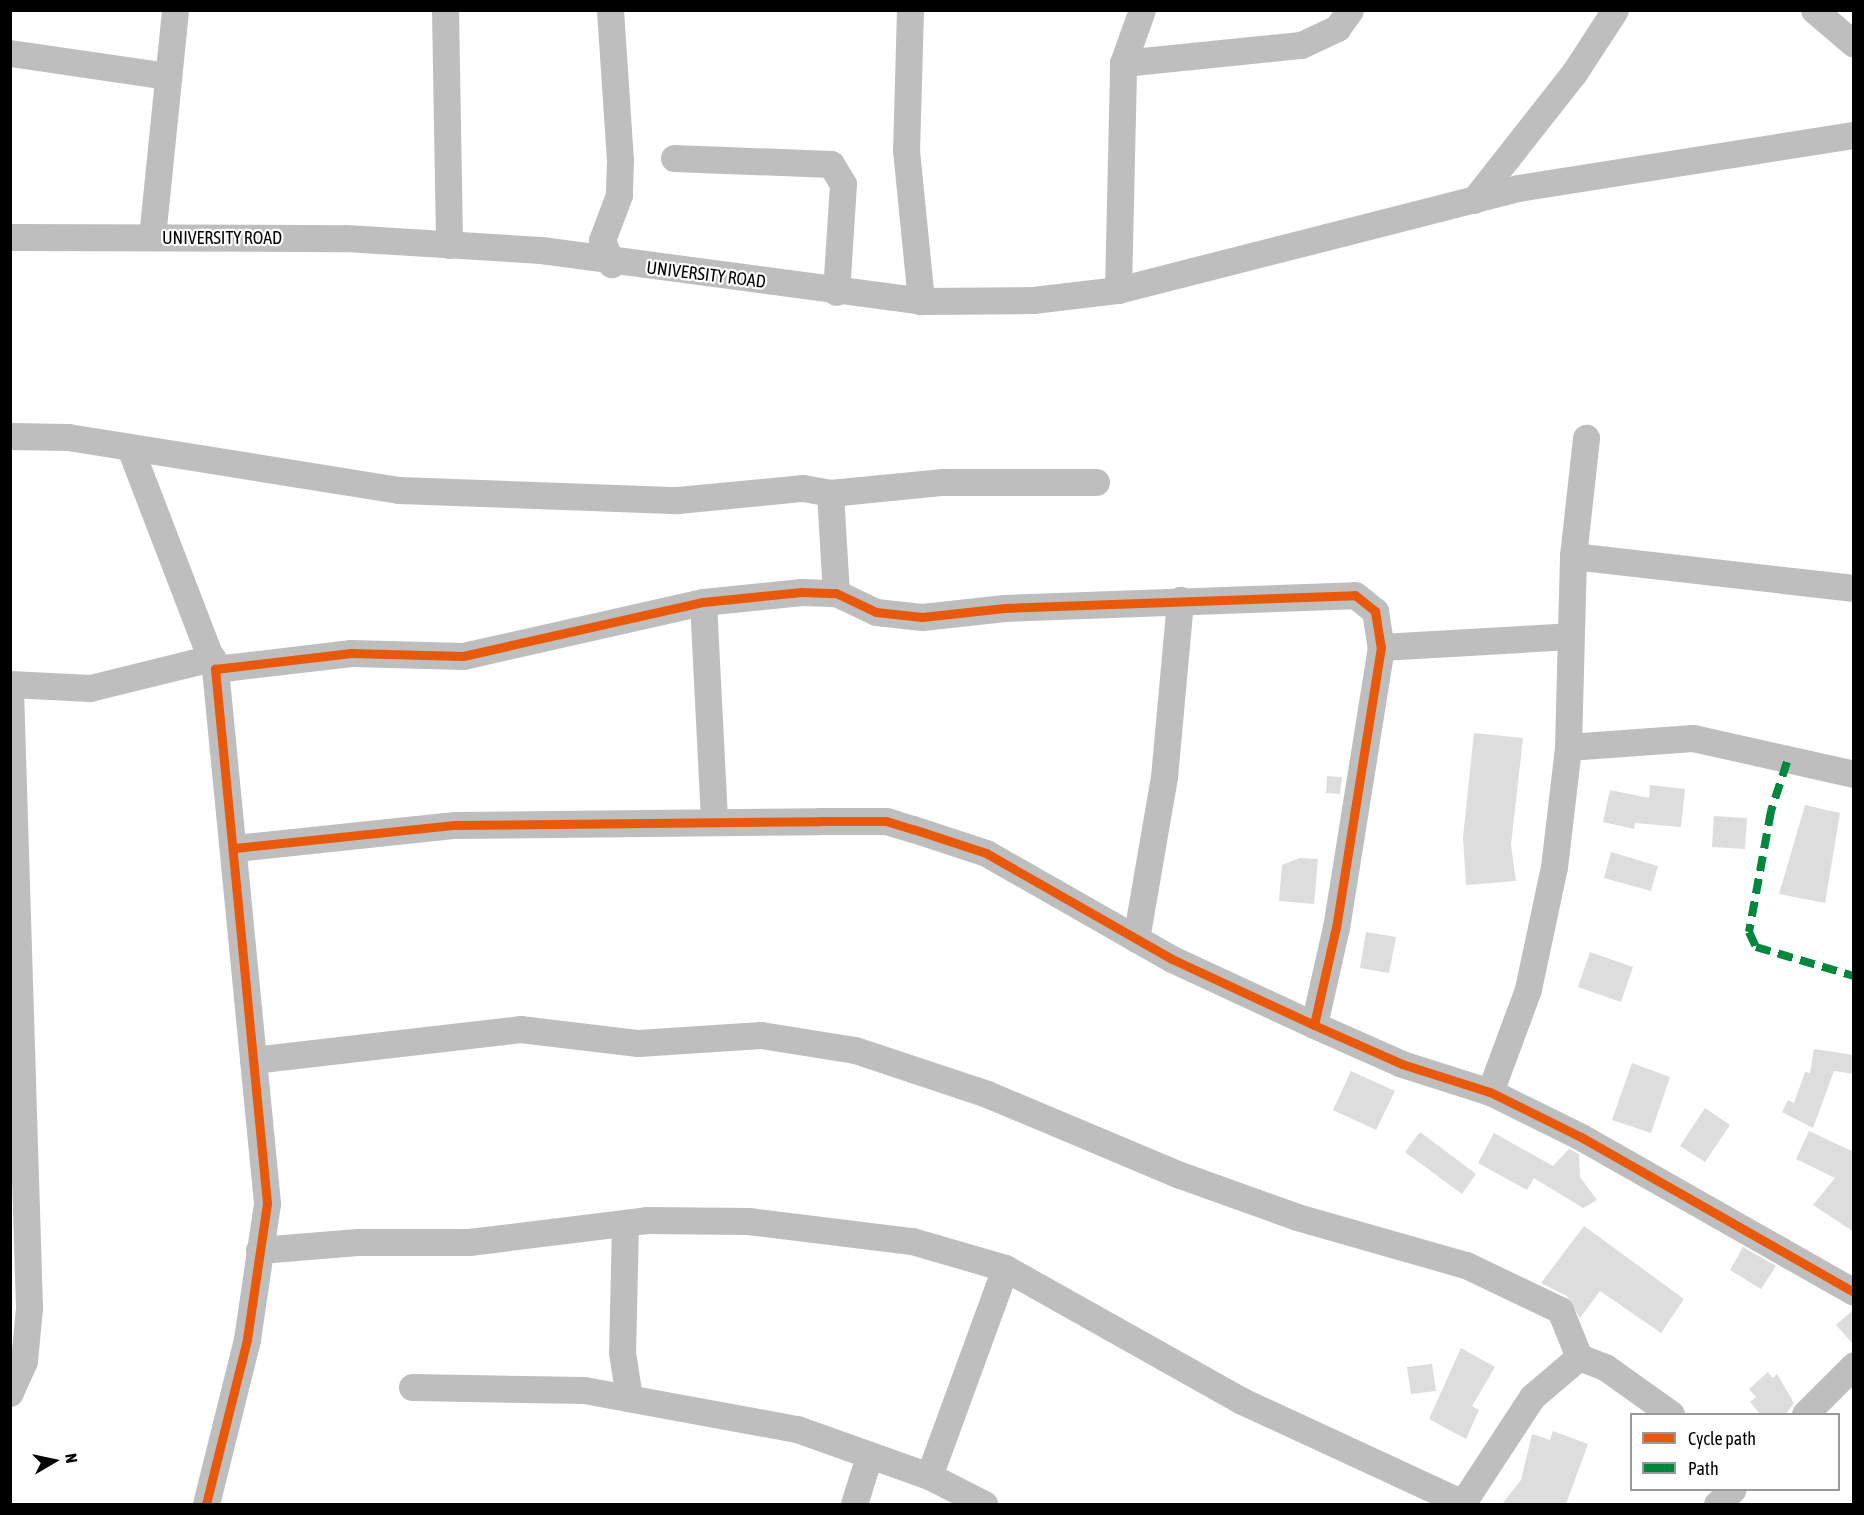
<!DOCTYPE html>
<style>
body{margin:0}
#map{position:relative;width:1864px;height:1515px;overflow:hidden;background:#fff;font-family:"Asap Condensed",sans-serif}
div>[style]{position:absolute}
.building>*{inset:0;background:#ddd}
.minor>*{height:27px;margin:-13.5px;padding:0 13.5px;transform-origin:13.5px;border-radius:13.5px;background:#bebebe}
.quiet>*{height:8px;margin-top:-4px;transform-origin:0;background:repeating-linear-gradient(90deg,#00873e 0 15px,transparent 0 23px)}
.cycleway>*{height:9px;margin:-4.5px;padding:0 4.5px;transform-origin:4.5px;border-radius:4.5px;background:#e8590c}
span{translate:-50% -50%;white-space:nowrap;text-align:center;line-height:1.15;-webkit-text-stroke:4.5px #fff;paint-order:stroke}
.street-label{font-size:18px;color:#000}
.frame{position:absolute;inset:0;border:12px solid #000;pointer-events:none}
.legend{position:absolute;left:1630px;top:1413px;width:210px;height:78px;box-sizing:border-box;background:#fff;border:2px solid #999;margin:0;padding:8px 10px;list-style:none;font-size:18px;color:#000}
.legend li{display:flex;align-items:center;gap:12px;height:30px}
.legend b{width:30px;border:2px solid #999}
.north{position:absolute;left:24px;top:1431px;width:60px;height:60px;-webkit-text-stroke:4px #fff;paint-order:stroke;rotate:81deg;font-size:16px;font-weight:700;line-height:24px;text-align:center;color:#000}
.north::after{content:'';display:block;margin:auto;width:21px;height:27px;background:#000;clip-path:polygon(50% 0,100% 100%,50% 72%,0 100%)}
</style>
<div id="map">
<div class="building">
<i style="clip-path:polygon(1474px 733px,1523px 738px,1511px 845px,1516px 881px,1466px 885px,1463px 837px)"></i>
<i style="clip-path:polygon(1327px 776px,1342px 777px,1340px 794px,1326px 793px)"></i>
<i style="clip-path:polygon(1650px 785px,1685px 789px,1681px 827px,1635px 823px,1634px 829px,1603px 822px,1610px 790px,1649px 798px)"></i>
<i style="clip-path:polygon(1805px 805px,1840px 813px,1825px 903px,1779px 894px)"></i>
<i style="clip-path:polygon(1714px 816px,1747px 818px,1745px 849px,1712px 847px)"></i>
<i style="clip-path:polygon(1611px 852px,1658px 866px,1651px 891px,1604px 878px)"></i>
<i style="clip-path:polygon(1300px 858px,1318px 859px,1314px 904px,1279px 901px,1282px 865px)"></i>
<i style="clip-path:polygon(1366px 932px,1396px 937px,1389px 973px,1360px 968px)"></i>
<i style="clip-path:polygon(1590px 952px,1633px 967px,1621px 1002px,1578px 987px)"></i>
<i style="clip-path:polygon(1814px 1049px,1854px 1055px,1854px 1074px,1834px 1071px,1813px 1128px,1782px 1112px,1788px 1100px,1794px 1103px,1805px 1072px,1810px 1073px)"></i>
<i style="clip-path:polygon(1632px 1063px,1670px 1077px,1651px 1133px,1612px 1120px)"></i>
<i style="clip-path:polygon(1351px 1071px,1395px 1091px,1376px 1130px,1333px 1110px)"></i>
<i style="clip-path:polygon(1705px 1108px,1730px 1125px,1705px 1162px,1680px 1146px)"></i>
<i style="clip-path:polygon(1809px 1131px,1854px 1152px,1854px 1232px,1813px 1205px,1835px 1178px,1796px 1159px)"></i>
<i style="clip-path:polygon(1420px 1132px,1476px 1174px,1462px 1194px,1405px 1152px)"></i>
<i style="clip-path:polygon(1494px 1133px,1553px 1166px,1569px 1149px,1579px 1154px,1580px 1177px,1597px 1200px,1583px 1208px,1534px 1178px,1527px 1190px,1478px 1163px)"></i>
<i style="clip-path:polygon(1584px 1226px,1684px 1299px,1661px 1333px,1600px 1291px,1580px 1318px,1567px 1296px,1541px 1283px)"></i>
<i style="clip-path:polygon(1743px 1247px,1776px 1266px,1761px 1289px,1730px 1270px)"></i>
<i style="clip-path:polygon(1854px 1309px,1854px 1345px,1836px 1325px)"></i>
<i style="clip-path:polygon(1461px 1348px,1495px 1367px,1472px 1406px,1479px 1410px,1466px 1439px,1429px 1419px)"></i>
<i style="clip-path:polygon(1432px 1364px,1436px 1391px,1411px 1394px,1407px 1367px)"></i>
<i style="clip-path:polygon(1768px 1372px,1773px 1378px,1777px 1374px,1794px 1403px,1786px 1414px,1760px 1414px,1750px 1402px,1756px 1397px,1749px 1389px)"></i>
<i style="clip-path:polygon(1553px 1431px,1588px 1444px,1566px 1504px,1502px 1504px,1521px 1480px,1532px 1434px,1550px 1440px)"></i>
</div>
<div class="minor">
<i style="left:445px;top:10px;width:235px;rotate:89deg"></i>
<i style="left:610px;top:10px;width:151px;rotate:86.2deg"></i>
<i style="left:620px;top:161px;width:34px;rotate:92deg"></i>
<i style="left:619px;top:195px;width:48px;rotate:110.7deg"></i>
<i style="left:602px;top:240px;width:26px;rotate:69deg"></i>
<i style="left:910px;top:10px;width:140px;rotate:91.6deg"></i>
<i style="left:906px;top:150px;width:152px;rotate:84.3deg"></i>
<i style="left:1814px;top:10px;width:52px;rotate:40.4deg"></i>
<i style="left:10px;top:53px;width:160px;rotate:8.3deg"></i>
<i style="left:1123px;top:63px;width:179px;rotate:-5.8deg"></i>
<i style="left:1301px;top:45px;width:40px;rotate:-25deg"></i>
<i style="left:1337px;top:28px;width:22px;rotate:-54deg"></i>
<i style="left:674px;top:158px;width:157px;rotate:2.2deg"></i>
<i style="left:831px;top:164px;width:23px;rotate:59deg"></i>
<i style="left:843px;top:184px;width:108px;rotate:93.7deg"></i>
<i style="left:1474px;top:200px;width:162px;rotate:-51.8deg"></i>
<i style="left:1574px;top:73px;width:75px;rotate:-56.9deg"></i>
<i style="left:10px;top:237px;width:335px;rotate:0.2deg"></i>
<i style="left:345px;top:238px;width:196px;rotate:3.5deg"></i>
<i style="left:541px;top:250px;width:383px;rotate:7.6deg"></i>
<i style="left:921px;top:301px;width:112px;rotate:-0.5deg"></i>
<i style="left:1033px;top:300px;width:86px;rotate:-6.7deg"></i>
<i style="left:1118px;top:290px;width:227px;rotate:-88.7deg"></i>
<i style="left:1123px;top:63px;width:56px;rotate:-70.3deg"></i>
<i style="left:152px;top:237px;width:228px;rotate:-84.2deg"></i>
<i style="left:1118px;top:290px;width:413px;rotate:-14.3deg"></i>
<i style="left:1518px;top:188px;width:340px;rotate:-9deg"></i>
<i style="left:10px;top:436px;width:58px;rotate:1deg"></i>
<i style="left:68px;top:437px;width:335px;rotate:9.1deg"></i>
<i style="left:399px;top:490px;width:279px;rotate:2.1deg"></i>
<i style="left:678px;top:500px;width:126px;rotate:-5.5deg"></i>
<i style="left:803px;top:488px;width:27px;rotate:10deg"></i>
<i style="left:830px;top:493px;width:114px;rotate:-5.6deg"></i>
<i style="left:943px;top:482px;width:153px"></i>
<i style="left:130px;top:448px;width:237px;rotate:69deg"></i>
<i style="left:830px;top:493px;width:100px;rotate:86.6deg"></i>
<i style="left:1573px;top:556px;width:283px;rotate:6.5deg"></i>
<i style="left:703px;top:602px;width:220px;rotate:87.1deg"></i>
<i style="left:1381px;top:647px;width:189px;rotate:-3.3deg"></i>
<i style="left:10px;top:684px;width:80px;rotate:2.9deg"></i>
<i style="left:90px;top:688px;width:126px;rotate:-13.8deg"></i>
<i style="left:10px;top:689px;width:619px;rotate:88.24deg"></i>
<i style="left:29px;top:1308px;width:53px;rotate:95.4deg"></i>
<i style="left:24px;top:1361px;width:35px;rotate:114deg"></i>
<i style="left:1568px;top:747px;width:125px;rotate:-4.1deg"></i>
<i style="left:1693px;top:738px;width:165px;rotate:12.6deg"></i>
<i style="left:235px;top:848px;width:221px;rotate:-6deg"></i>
<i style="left:455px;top:825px;width:365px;rotate:-0.6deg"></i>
<i style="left:820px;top:821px;width:66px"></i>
<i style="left:886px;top:821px;width:28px;rotate:17deg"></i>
<i style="left:913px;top:829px;width:77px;rotate:18.2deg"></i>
<i style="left:986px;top:853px;width:214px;rotate:29.7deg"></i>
<i style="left:1172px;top:959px;width:157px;rotate:24.9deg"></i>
<i style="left:1314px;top:1025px;width:96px;rotate:23.9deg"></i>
<i style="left:1402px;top:1064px;width:92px;rotate:17.7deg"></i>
<i style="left:1490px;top:1092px;width:102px;rotate:26.3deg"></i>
<i style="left:1581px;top:1137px;width:314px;rotate:29.6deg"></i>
<i style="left:1136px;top:939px;width:164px;rotate:-80.2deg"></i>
<i style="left:1164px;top:777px;width:178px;rotate:-84.8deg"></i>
<i style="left:253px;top:1060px;width:269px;rotate:-6.6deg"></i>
<i style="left:520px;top:1029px;width:119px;rotate:6.8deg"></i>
<i style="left:638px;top:1043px;width:123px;rotate:-3.7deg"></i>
<i style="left:761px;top:1035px;width:95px;rotate:9.1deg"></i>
<i style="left:855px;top:1050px;width:139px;rotate:18.4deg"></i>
<i style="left:987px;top:1094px;width:209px;rotate:22.8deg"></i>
<i style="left:1180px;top:1175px;width:124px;rotate:19.7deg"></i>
<i style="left:1297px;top:1217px;width:176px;rotate:15.9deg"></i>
<i style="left:1466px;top:1265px;width:104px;rotate:25.6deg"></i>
<i style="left:1560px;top:1310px;width:51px;rotate:68deg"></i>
<i style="left:1490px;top:1092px;width:110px;rotate:-69.7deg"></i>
<i style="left:1528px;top:989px;width:125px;rotate:-78deg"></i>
<i style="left:1554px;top:867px;width:121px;rotate:-83.3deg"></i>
<i style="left:1568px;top:747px;width:191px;rotate:-88.5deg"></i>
<i style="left:1573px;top:556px;width:119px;rotate:-83.7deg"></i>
<i style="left:625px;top:1224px;width:128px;rotate:91.3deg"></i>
<i style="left:622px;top:1352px;width:47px;rotate:81.3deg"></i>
<i style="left:259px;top:1250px;width:99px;rotate:-4.6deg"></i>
<i style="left:358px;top:1242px;width:111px"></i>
<i style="left:469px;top:1242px;width:179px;rotate:-7deg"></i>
<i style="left:647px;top:1220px;width:101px;rotate:0.6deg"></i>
<i style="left:748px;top:1221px;width:165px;rotate:7deg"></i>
<i style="left:912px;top:1241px;width:97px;rotate:16.2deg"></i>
<i style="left:1005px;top:1268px;width:272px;rotate:29.3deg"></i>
<i style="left:1242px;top:1401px;width:243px;rotate:24.8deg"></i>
<i style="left:1579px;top:1357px;width:28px;rotate:21deg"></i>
<i style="left:1605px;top:1367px;width:81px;rotate:35.5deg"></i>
<i style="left:412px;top:1387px;width:172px;rotate:1deg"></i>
<i style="left:584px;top:1390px;width:217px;rotate:10.4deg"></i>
<i style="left:797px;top:1429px;width:140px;rotate:19.6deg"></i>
<i style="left:929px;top:1476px;width:62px;rotate:27deg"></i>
<i style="left:1805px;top:1414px;width:69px;rotate:-45deg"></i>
<i style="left:929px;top:1476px;width:221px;rotate:-69.9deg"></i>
<i style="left:206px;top:1504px;width:170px;rotate:-76deg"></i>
<i style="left:247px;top:1339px;width:137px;rotate:-81.6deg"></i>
<i style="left:267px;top:1203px;width:537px;rotate:-95.56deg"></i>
<i style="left:215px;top:669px;width:137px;rotate:-6.7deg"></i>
<i style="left:351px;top:653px;width:112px;rotate:1.5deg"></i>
<i style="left:463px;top:656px;width:246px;rotate:-12.7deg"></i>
<i style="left:703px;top:602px;width:99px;rotate:-5.8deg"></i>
<i style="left:801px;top:592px;width:35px;rotate:2deg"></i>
<i style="left:836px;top:593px;width:44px;rotate:25.4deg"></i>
<i style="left:876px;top:612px;width:46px;rotate:6.2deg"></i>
<i style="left:922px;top:617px;width:83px;rotate:-6.2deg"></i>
<i style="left:1005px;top:608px;width:350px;rotate:-2.1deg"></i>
<i style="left:1355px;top:595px;width:26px;rotate:39deg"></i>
<i style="left:1375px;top:611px;width:36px;rotate:81deg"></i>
<i style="left:1381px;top:647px;width:284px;rotate:99.1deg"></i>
<i style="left:1336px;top:927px;width:100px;rotate:102.7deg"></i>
<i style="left:854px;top:1504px;width:50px;rotate:-72.6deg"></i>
<i style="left:1462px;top:1504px;width:128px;rotate:-56.8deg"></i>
<i style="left:1532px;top:1397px;width:62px;rotate:-40.4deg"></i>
<i style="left:1717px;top:1504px;width:21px;rotate:-43deg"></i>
</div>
<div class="quiet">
<i style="left:1787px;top:762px;width:52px;rotate:108.1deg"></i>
<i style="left:1771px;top:811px;width:123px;rotate:100.3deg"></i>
<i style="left:1749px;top:932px;width:17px;rotate:65deg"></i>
<i style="left:1756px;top:947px;width:102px;rotate:16.5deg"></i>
</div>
<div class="cycleway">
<i style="left:235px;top:848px;width:221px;rotate:-6deg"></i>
<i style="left:455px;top:825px;width:365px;rotate:-0.6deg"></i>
<i style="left:820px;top:821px;width:66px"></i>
<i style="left:886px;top:821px;width:28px;rotate:17deg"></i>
<i style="left:913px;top:829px;width:77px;rotate:18.2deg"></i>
<i style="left:986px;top:853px;width:214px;rotate:29.7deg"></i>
<i style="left:1172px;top:959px;width:157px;rotate:24.9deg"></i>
<i style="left:1314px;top:1025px;width:96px;rotate:23.9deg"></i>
<i style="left:1402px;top:1064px;width:92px;rotate:17.7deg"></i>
<i style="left:1490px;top:1092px;width:102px;rotate:26.3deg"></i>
<i style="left:1581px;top:1137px;width:314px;rotate:29.6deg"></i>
<i style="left:206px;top:1504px;width:170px;rotate:-76deg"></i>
<i style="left:247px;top:1339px;width:137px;rotate:-81.6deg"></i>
<i style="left:267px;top:1203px;width:537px;rotate:-95.56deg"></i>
<i style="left:215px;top:669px;width:137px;rotate:-6.7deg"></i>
<i style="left:351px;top:653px;width:112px;rotate:1.5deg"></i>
<i style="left:463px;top:656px;width:246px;rotate:-12.7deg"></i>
<i style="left:703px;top:602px;width:99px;rotate:-5.8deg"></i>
<i style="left:801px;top:592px;width:35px;rotate:2deg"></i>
<i style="left:836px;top:593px;width:44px;rotate:25.4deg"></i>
<i style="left:876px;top:612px;width:46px;rotate:6.2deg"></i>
<i style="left:922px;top:617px;width:83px;rotate:-6.2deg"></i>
<i style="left:1005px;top:608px;width:350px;rotate:-2.1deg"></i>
<i style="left:1355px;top:595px;width:26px;rotate:39deg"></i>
<i style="left:1375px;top:611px;width:36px;rotate:81deg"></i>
<i style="left:1381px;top:647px;width:284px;rotate:99.1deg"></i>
<i style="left:1336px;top:927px;width:100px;rotate:102.7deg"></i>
</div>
<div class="street-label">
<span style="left:222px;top:238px">UNIVERSITY ROAD</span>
<span style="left:706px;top:275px;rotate:7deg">UNIVERSITY ROAD</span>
</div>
<div class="frame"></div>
<ul class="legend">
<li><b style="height:8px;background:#e8590c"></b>Cycle path</li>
<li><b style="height:8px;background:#00873e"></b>Path</li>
</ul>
<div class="north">N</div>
</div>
